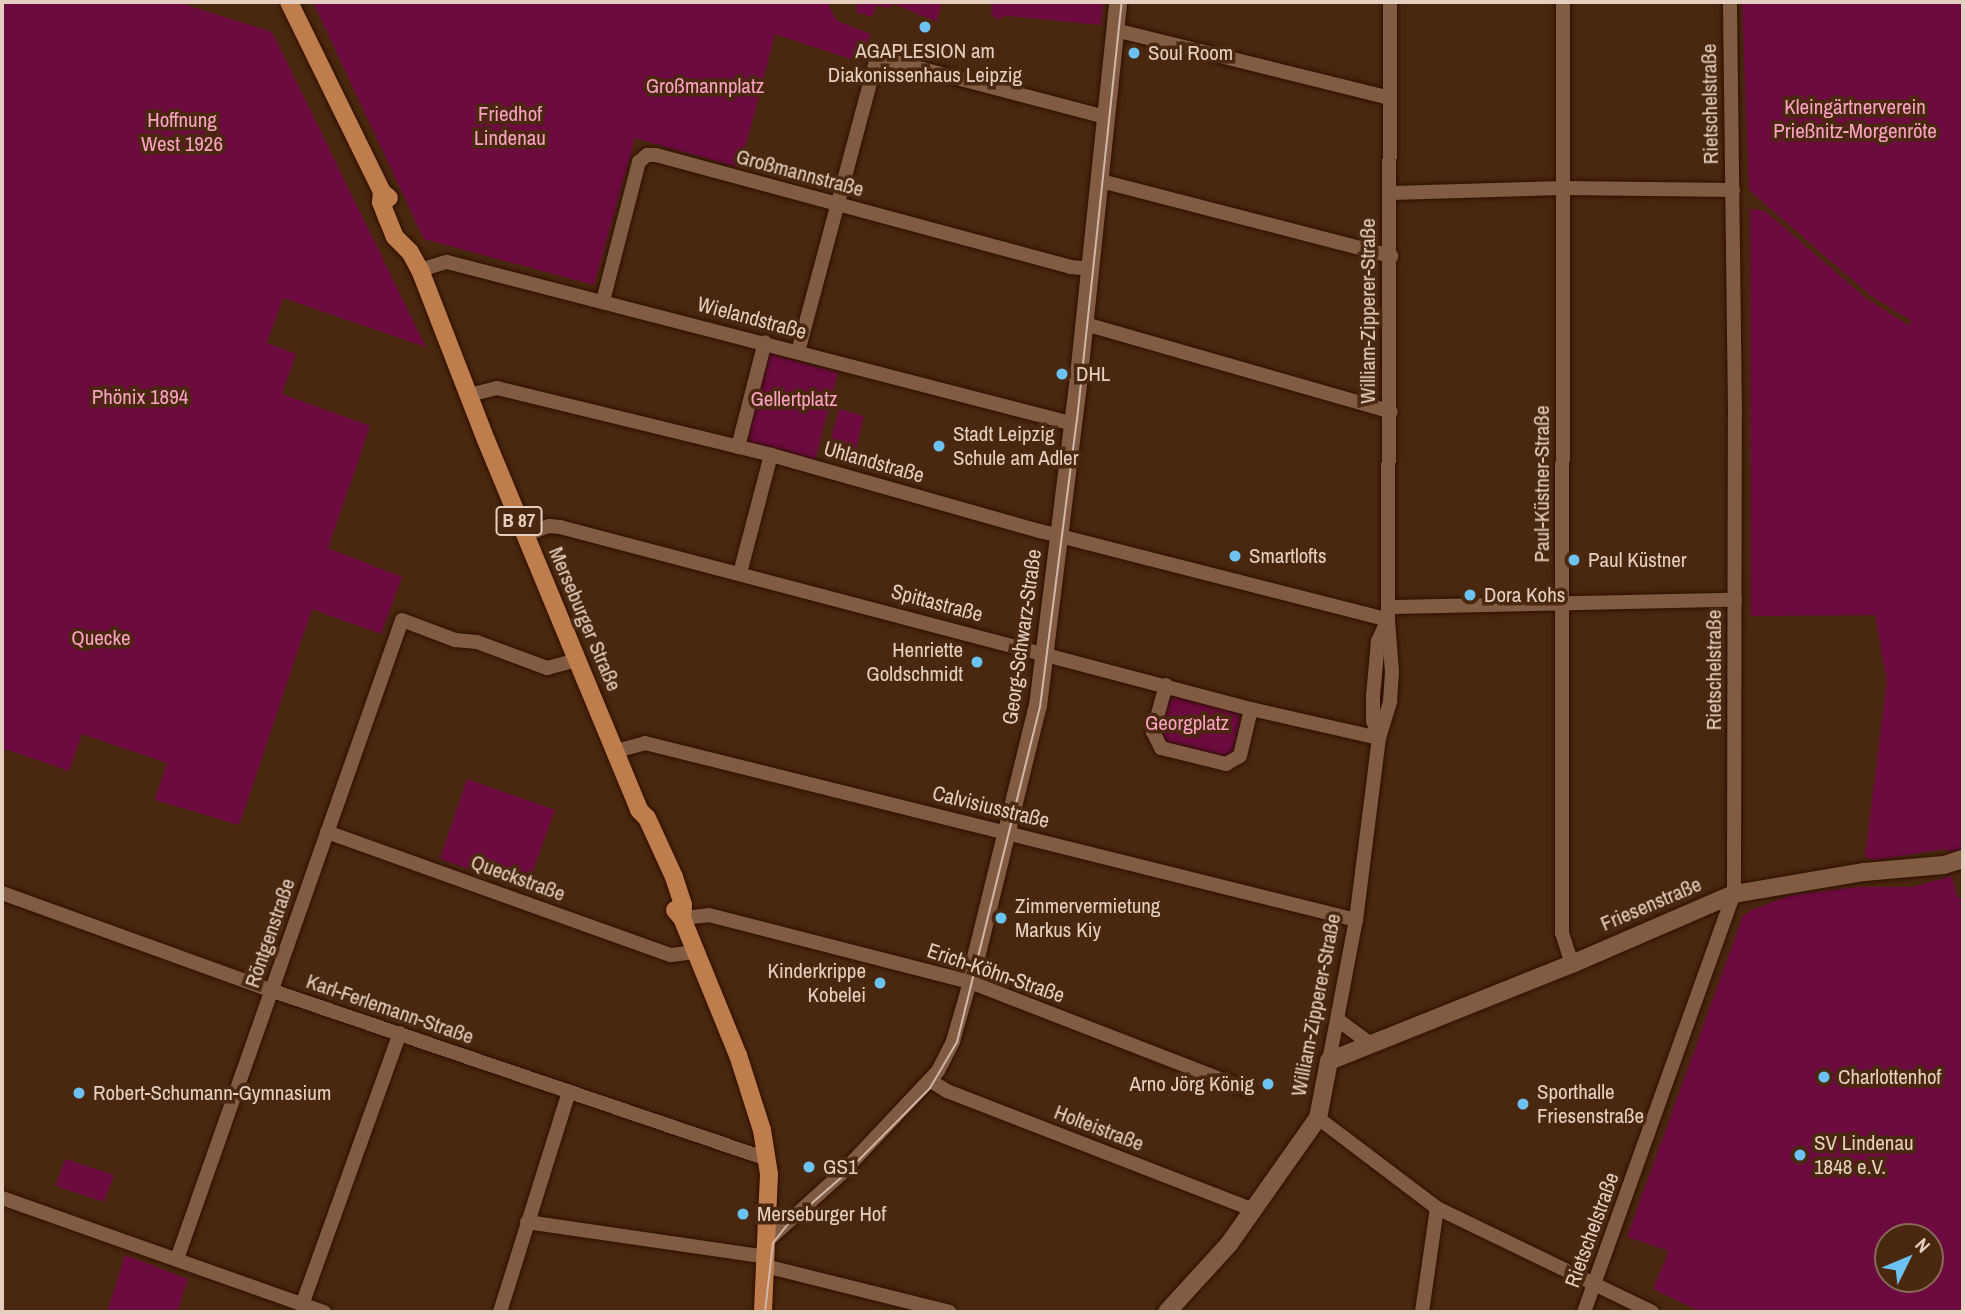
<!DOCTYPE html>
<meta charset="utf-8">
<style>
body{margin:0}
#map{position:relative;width:1965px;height:1314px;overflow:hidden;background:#49280f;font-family:"Archivo Narrow",sans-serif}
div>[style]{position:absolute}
.green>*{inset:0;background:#6d0b40}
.roads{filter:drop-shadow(0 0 2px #2e0f00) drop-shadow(0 0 2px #2e0f00)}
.minor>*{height:14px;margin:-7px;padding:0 7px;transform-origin:7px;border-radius:7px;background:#815c43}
.tertiary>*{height:18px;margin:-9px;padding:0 9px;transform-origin:9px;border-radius:9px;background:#815c43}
.primary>*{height:18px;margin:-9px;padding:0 9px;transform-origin:9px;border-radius:9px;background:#bf7c4c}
.tram>*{height:2px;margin:-1px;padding:0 1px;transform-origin:1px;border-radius:1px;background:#d0b8a9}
.dots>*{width:19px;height:19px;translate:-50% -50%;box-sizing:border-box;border:4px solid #49280f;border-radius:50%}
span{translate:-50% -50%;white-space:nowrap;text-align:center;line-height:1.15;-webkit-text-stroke:7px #49280f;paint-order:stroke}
.shield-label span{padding:2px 5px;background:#49280f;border:2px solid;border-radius:5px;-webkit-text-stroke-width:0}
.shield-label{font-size:19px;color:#e5cfc1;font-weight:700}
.poi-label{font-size:21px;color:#e5cfc1}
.left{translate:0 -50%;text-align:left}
.right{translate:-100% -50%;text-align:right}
.park-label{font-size:21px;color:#fba1c4}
.street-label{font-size:21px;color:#e5cfc1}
.frame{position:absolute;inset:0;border:4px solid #e5cfc1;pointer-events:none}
.north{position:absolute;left:1874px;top:1223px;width:70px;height:70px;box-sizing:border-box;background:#49280f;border:2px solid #876b56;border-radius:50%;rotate:47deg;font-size:19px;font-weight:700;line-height:28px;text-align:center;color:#e5cfc1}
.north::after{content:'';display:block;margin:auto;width:24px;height:32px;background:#6cc3f2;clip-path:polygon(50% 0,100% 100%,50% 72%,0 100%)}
</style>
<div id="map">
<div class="green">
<i style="clip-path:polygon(2px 2px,177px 2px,272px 32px,426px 347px,283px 298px,267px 343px,296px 354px,282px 394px,370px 426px,328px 548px,402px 577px,381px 634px,312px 609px,239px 825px,155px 800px,167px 763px,82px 734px,69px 771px,2px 748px)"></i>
<i style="clip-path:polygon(313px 2px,827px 2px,837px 21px,871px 34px,860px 62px,775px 34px,740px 168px,635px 138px,594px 285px,424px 239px)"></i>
<i style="clip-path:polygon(942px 2px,937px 22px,894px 4px,888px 8px,876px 5px,872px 17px,856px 12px,857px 2px)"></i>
<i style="clip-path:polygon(986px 2px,1103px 2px,1101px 25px,1008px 16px,996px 19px,990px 11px,993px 7px)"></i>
<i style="clip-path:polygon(1742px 2px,1963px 2px,1963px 851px,1954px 854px,1945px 849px,1876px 860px,1865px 857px,1887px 681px,1875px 615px,1751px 616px,1750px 209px,1765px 211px,1867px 299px,1908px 325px,1912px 321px,1870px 295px,1749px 190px)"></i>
<i style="clip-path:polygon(768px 353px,838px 373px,814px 464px,744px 445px)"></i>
<i style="clip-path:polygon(839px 409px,864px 416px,854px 457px,828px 450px)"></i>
<i style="clip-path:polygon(1176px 696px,1237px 713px,1240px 722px,1232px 753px,1227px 758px,1164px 741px,1158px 731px,1167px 702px)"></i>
<i style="clip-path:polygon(467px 779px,555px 810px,526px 889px,440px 859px)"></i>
<i style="clip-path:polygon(evenodd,1952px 876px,1957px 898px,1963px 897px,1963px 1312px,1701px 1312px,1653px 1289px,1669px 1251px,1627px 1237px,1743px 916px,1752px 910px,1791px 895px,1858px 887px,1912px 887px,1952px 876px,1888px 1237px,1930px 1237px,1930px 1279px,1888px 1279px,1888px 1237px)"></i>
<i style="clip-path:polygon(65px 1159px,114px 1175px,104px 1202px,56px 1186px)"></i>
<i style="clip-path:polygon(125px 1255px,188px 1279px,177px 1312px,107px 1312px)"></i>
</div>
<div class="roads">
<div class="minor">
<i style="left:1563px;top:2px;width:931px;rotate:90.06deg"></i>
<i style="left:1562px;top:933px;width:33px;rotate:72deg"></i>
<i style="left:1115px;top:30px;width:283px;rotate:13.9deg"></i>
<i style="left:1101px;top:181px;width:300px;rotate:14.5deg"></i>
<i style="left:1392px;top:193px;width:171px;rotate:-1.7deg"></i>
<i style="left:1563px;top:188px;width:170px;rotate:0.7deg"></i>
<i style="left:420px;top:270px;width:28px;rotate:-17deg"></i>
<i style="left:447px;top:262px;width:648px;rotate:14.49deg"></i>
<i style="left:603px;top:301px;width:144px;rotate:-75.5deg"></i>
<i style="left:639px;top:162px;width:11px;rotate:-41deg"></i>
<i style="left:647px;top:155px;width:9px"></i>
<i style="left:656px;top:155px;width:429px;rotate:15.1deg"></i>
<i style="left:1070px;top:267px;width:21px;rotate:5deg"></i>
<i style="left:1085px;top:324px;width:318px;rotate:16deg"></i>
<i style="left:798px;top:352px;width:305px;rotate:-75deg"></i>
<i style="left:877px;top:57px;width:237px;rotate:14.7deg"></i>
<i style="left:469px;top:395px;width:29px;rotate:-14deg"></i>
<i style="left:497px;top:388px;width:282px;rotate:13.7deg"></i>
<i style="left:771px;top:455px;width:280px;rotate:15.8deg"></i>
<i style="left:1040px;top:531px;width:359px;rotate:14.3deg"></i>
<i style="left:738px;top:447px;width:108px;rotate:-75.6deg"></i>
<i style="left:525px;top:535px;width:26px;rotate:-21deg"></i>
<i style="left:549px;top:526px;width:11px;rotate:5deg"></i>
<i style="left:560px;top:527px;width:715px;rotate:14.76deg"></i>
<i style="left:1251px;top:709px;width:131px;rotate:12.8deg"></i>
<i style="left:740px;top:573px;width:122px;rotate:-75.3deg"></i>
<i style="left:1389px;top:607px;width:346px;rotate:-1.2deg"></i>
<i style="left:1166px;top:685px;width:49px;rotate:105.5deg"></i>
<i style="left:1153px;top:732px;width:18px;rotate:63deg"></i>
<i style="left:1161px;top:748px;width:67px;rotate:13.8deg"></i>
<i style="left:1226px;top:764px;width:16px;rotate:-30deg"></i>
<i style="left:1240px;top:756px;width:48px;rotate:-76.8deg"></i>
<i style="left:1379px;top:738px;width:18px;rotate:-109deg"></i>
<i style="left:1373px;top:721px;width:25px;rotate:-90deg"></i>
<i style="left:1373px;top:696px;width:55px;rotate:-84.8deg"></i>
<i style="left:1378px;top:641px;width:23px;rotate:-65deg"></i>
<i style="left:616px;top:751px;width:30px;rotate:-15deg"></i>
<i style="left:645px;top:743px;width:733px;rotate:13.98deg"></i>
<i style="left:327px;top:832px;width:365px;rotate:19.7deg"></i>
<i style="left:671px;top:955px;width:25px;rotate:-7deg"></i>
<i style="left:2px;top:893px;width:288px;rotate:19.9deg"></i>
<i style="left:273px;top:991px;width:522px;rotate:18.78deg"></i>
<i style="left:682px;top:918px;width:27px;rotate:-6deg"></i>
<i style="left:709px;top:915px;width:269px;rotate:14.4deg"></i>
<i style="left:970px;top:982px;width:298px;rotate:21.2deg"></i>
<i style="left:1338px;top:1020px;width:42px;rotate:36.3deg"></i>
<i style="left:1329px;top:1061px;width:144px;rotate:-79.2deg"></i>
<i style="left:1356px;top:920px;width:183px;rotate:-82.8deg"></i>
<i style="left:1379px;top:738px;width:39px;rotate:-73deg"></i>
<i style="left:1390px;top:701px;width:29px;rotate:-86deg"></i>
<i style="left:1392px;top:672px;width:52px;rotate:-94.4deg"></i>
<i style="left:1388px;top:620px;width:618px;rotate:-89.81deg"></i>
<i style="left:931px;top:1081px;width:19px;rotate:32deg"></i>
<i style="left:947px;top:1091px;width:329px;rotate:21.2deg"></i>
<i style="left:1318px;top:1118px;width:149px;rotate:37.1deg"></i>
<i style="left:1437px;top:1208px;width:239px;rotate:25.8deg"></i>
<i style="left:2px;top:1198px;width:342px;rotate:19.5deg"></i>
<i style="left:527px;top:1222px;width:242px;rotate:8.3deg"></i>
<i style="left:768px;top:1240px;width:98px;rotate:-42.1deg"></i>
<i style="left:841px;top:1174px;width:141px;rotate:-46.7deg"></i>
<i style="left:938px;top:1071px;width:34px;rotate:-63deg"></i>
<i style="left:953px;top:1041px;width:61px;rotate:-73.9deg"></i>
<i style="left:177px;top:1259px;width:677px;rotate:-70.6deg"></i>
<i style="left:402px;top:620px;width:57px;rotate:20.7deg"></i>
<i style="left:455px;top:640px;width:22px;rotate:5deg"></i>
<i style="left:477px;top:642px;width:75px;rotate:20.4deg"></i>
<i style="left:547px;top:668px;width:31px;rotate:-15deg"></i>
<i style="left:765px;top:1266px;width:190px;rotate:14deg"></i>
<i style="left:302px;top:1305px;width:289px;rotate:-70.2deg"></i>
<i style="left:500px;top:1312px;width:231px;rotate:-72.6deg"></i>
<i style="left:1422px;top:1312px;width:105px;rotate:-81.8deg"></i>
<i style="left:1584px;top:1312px;width:444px;rotate:-70.3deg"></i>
<i style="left:1734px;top:894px;width:479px;rotate:-89.9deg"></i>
<i style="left:1735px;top:415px;width:413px;rotate:-90.7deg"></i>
</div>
<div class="tertiary">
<i style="left:970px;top:982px;width:284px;rotate:-76.2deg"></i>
<i style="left:1038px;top:706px;width:323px;rotate:-82.9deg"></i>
<i style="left:1078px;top:385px;width:385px;rotate:-84deg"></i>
<i style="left:1167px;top:1312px;width:92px;rotate:-47.6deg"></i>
<i style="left:1229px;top:1244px;width:154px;rotate:-54.8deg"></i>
<i style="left:1318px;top:1118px;width:58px;rotate:-79.1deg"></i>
<i style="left:1329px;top:1061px;width:262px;rotate:-21.8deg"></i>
<i style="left:1572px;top:964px;width:176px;rotate:-23.4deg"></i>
<i style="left:1734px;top:894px;width:132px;rotate:-9.6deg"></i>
<i style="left:1864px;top:872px;width:80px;rotate:-5deg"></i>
<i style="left:1944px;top:865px;width:20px;rotate:-18deg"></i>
</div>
<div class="primary">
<i style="left:289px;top:2px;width:212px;rotate:63.9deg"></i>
<i style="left:382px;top:192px;width:9px;rotate:41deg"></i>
<i style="left:382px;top:192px;width:10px;rotate:96deg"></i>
<i style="left:381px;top:202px;width:19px;rotate:69deg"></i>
<i style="left:388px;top:220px;width:18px;rotate:68deg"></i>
<i style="left:395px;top:237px;width:21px;rotate:45deg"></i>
<i style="left:410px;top:252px;width:21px;rotate:61deg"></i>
<i style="left:420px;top:270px;width:182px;rotate:68.8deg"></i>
<i style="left:486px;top:440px;width:400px;rotate:67.5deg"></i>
<i style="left:639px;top:810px;width:11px;rotate:45deg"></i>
<i style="left:647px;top:818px;width:65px;rotate:65.4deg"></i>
<i style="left:674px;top:877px;width:29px;rotate:72deg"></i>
<i style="left:683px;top:905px;width:13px;rotate:94deg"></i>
<i style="left:675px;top:910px;width:11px;rotate:49deg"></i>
<i style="left:682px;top:918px;width:148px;rotate:67.8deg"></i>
<i style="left:738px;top:1055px;width:79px;rotate:72.3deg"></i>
<i style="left:762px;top:1130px;width:45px;rotate:81deg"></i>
<i style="left:769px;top:1174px;width:138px;rotate:92.5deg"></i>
</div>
</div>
<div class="tram">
<i style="left:765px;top:1312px;width:69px;rotate:-83.4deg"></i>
<i style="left:773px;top:1243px;width:24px;rotate:-52deg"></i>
<i style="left:788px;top:1224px;width:73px;rotate:-41.1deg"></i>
<i style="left:843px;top:1176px;width:124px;rotate:-45.3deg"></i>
<i style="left:930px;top:1088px;width:53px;rotate:-59.6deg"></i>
<i style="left:957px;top:1042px;width:345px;rotate:-76.1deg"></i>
<i style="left:1040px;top:707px;width:289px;rotate:-82.7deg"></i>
<i style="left:1077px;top:420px;width:420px;rotate:-83.9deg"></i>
</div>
<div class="dots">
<i style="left:925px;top:27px;background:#6cc3f2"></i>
<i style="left:1134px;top:53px;background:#6cc3f2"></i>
<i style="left:1062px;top:374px;background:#6cc3f2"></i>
<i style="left:939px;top:446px;background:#6cc3f2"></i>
<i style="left:1235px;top:556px;background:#6cc3f2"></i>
<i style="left:1574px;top:560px;background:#6cc3f2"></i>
<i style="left:1470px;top:595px;background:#6cc3f2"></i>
<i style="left:977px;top:662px;background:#6cc3f2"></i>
<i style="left:1001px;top:918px;background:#6cc3f2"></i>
<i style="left:880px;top:983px;background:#6cc3f2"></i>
<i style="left:1824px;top:1077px;background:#6cc3f2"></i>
<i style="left:1268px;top:1084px;background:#6cc3f2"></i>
<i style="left:79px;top:1093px;background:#6cc3f2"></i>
<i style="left:1523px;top:1104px;background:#6cc3f2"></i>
<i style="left:1800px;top:1155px;background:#6cc3f2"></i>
<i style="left:809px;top:1167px;background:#6cc3f2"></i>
<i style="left:743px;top:1214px;background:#6cc3f2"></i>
</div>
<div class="shield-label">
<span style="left:519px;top:521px">B 87</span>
</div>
<div class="poi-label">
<span style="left:925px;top:63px">AGAPLESION am<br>Diakonissenhaus Leipzig</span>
<span class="left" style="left:1148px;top:53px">Soul Room</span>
<span class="left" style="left:1076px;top:374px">DHL</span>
<span class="left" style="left:953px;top:446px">Stadt Leipzig<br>Schule am Adler</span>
<span class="left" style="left:1249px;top:556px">Smartlofts</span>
<span class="left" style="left:1588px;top:560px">Paul Küstner</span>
<span class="left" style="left:1484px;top:595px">Dora Kohs</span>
<span class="right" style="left:963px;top:662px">Henriette<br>Goldschmidt</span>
<span class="left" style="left:1015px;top:918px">Zimmervermietung<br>Markus Kiy</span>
<span class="right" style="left:866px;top:983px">Kinderkrippe<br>Kobelei</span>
<span class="left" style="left:1838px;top:1077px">Charlottenhof</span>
<span class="right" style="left:1254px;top:1084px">Arno Jörg König</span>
<span class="left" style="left:1537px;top:1104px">Sporthalle<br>Friesenstraße</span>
<span class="left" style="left:93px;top:1093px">Robert-Schumann-Gymnasium</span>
<span class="left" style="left:1814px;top:1155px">SV Lindenau<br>1848 e.V.</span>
<span class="left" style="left:823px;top:1167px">GS1</span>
<span class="left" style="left:757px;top:1214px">Merseburger Hof</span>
</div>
<div class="park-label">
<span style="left:705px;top:86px">Großmannplatz</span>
<span style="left:1855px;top:119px">Kleingärtnerverein<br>Prießnitz-Morgenröte</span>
<span style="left:510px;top:126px">Friedhof<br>Lindenau</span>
<span style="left:182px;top:132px">Hoffnung<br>West 1926</span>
<span style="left:140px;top:397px">Phönix 1894</span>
<span style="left:794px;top:399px">Gellertplatz</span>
<span style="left:101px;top:638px">Quecke</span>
<span style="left:1187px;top:723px">Georgplatz</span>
</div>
<div class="street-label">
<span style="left:1710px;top:104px;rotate:-91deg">Rietschelstraße</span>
<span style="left:800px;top:173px;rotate:15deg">Großmannstraße</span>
<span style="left:1368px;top:311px;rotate:-90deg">William-Zipperer-Straße</span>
<span style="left:752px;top:318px;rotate:15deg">Wielandstraße</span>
<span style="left:874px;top:462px;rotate:16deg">Uhlandstraße</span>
<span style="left:1542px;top:484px;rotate:-90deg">Paul-Küstner-Straße</span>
<span style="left:937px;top:603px;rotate:15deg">Spittastraße</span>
<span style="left:585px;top:619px;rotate:67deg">Merseburger Straße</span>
<span style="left:1022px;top:637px;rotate:-82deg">Georg-Schwarz-Straße</span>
<span style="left:1714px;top:670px;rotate:-90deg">Rietschelstraße</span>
<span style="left:991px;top:807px;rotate:14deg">Calvisiusstraße</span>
<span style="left:518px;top:878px;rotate:20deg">Queckstraße</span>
<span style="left:1651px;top:904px;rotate:-23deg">Friesenstraße</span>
<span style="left:270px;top:933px;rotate:-71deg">Röntgenstraße</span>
<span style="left:996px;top:973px;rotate:19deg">Erich-Köhn-Straße</span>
<span style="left:1316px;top:1005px;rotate:-79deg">William-Zipperer-Straße</span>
<span style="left:390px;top:1009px;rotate:19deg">Karl-Ferlemann-Straße</span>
<span style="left:1099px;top:1128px;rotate:21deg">Holteistraße</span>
<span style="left:1592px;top:1230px;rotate:-70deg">Rietschelstraße</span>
</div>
<div class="frame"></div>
<div class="north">N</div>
</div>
